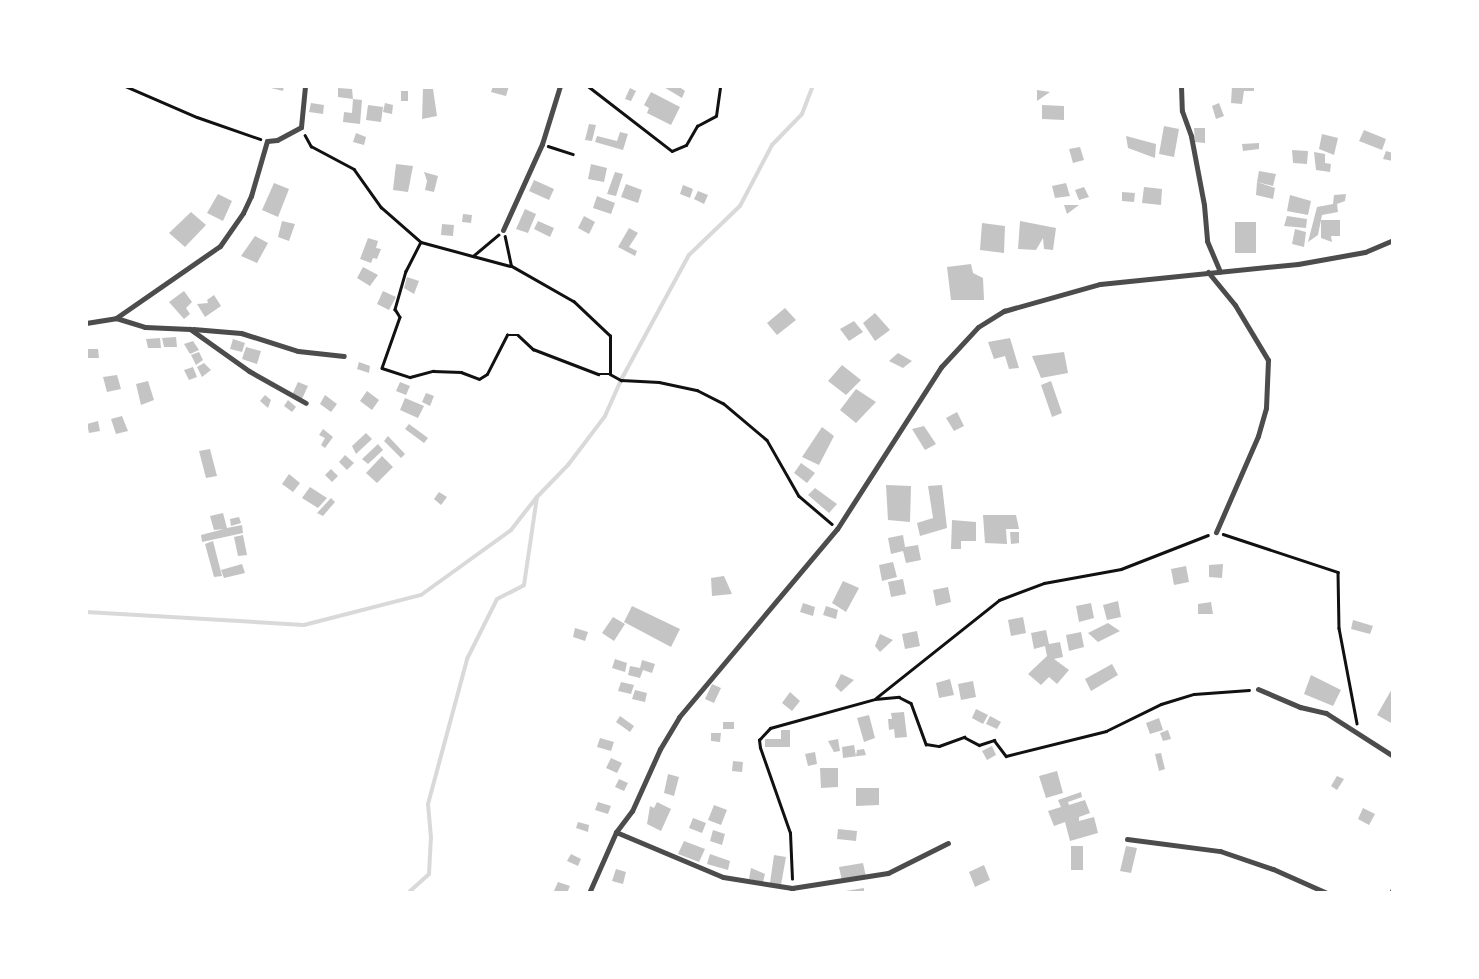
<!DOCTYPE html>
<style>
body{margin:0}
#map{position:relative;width:1479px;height:979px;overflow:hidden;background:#fff;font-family:"Crimson Pro",serif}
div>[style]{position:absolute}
.stream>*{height:4px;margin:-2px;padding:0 2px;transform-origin:2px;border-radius:2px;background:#d9d9d9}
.building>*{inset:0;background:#c4c4c4}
.path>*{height:2.5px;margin:-1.25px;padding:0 1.25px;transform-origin:1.25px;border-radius:1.25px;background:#111}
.minor>*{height:5px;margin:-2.5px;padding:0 2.5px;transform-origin:2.5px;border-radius:2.5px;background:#4c4c4c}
span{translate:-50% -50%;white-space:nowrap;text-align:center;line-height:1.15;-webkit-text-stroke:5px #fff;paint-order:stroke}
.frame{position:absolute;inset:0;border:88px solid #fff;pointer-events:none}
</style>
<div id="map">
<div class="stream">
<i style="left:86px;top:612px;width:218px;rotate:3.4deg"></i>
<i style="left:304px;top:625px;width:121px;rotate:-14.4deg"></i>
<i style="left:421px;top:595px;width:111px;rotate:-35.8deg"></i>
<i style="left:511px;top:530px;width:41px;rotate:-52deg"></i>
<i style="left:408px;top:893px;width:28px;rotate:-42deg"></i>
<i style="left:429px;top:874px;width:36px;rotate:-87deg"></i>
<i style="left:431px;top:838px;width:34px;rotate:-95deg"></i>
<i style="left:428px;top:804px;width:150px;rotate:-74.9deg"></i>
<i style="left:467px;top:659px;width:67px;rotate:-63.4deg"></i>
<i style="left:497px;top:599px;width:30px;rotate:-27deg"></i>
<i style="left:524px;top:585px;width:89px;rotate:-81.6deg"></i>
<i style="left:537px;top:497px;width:45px;rotate:-45.9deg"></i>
<i style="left:568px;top:465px;width:61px;rotate:-52.9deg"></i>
<i style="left:605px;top:416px;width:39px;rotate:-66deg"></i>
<i style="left:621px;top:380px;width:142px;rotate:-61.5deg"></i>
<i style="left:689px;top:255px;width:71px;rotate:-43.9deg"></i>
<i style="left:740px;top:206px;width:69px;rotate:-62.3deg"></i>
<i style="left:772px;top:145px;width:43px;rotate:-45.9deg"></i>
<i style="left:802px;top:114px;width:30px;rotate:-69deg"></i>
</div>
<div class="building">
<i style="clip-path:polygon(263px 86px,284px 86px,283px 91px)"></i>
<i style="clip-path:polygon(493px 86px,509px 86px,506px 96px,491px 92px)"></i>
<i style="clip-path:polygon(662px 86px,678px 86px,685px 91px,682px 98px)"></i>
<i style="clip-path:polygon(1232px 86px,1254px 86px,1254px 91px,1244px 91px,1242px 104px,1231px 103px)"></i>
<i style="clip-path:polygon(338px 88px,352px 89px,353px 99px,338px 97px)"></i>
<i style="clip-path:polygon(630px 88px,636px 91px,631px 101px,625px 99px)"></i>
<i style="clip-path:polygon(423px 89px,433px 89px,437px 116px,422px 119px)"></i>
<i style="clip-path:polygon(1037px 90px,1050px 92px,1037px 101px)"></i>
<i style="clip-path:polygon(401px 91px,408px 91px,408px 101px,401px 101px)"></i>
<i style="clip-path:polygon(651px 92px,680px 107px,671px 125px,647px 113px,649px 108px,644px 105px)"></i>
<i style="clip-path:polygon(353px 99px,362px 100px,360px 124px,343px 122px,344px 112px,352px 113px)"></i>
<i style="clip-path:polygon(311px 103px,324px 105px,323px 114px,309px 112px)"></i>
<i style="clip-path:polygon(385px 103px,393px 105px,392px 114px,383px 112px)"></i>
<i style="clip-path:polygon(1219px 103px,1224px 116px,1216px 119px,1212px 106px)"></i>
<i style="clip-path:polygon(368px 105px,383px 107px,381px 122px,366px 120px)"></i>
<i style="clip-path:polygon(1042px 105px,1064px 106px,1064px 120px,1042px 119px)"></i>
<i style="clip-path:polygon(589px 124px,596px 125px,592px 141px,585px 140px)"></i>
<i style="clip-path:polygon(1164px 126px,1179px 129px,1174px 157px,1159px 154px)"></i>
<i style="clip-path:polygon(1194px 128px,1205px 128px,1205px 143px,1195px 142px)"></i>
<i style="clip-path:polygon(1364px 130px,1386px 139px,1382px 150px,1359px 141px)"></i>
<i style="clip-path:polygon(620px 132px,628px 134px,623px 150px,595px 142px,597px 136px,617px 141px)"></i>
<i style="clip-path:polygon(356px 133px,366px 137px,364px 145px,353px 142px)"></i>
<i style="clip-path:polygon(1322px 134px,1338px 138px,1334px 155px,1319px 149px)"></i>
<i style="clip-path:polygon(1126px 136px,1156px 144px,1155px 158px,1128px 148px)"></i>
<i style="clip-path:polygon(1259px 143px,1259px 149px,1243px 151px,1242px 144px)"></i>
<i style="clip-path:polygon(1080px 147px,1084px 160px,1073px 163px,1069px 149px)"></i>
<i style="clip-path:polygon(1292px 150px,1308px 151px,1307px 164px,1293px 163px)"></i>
<i style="clip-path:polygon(1386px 151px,1393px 153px,1393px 161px,1383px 159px)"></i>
<i style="clip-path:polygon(1314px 152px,1325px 154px,1325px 163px,1331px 164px,1330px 172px,1316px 170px)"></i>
<i style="clip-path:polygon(396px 164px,413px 166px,408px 192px,393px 190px)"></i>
<i style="clip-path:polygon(591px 164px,607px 168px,604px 182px,588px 179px)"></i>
<i style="clip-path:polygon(1259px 171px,1276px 174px,1273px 186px,1257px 182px)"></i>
<i style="clip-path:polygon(424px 172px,438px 176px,434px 192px,425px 190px,427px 181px)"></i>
<i style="clip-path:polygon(615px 172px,623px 174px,616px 196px,607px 194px)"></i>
<i style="clip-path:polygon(534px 180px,554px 189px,549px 200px,529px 191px)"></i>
<i style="clip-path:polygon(1257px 182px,1275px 188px,1273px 199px,1256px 195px)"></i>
<i style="clip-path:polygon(274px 183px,289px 189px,278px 217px,262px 210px)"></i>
<i style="clip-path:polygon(1066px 183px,1070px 196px,1055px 198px,1052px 186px)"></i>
<i style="clip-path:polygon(626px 184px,642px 190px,638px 203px,621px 197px)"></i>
<i style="clip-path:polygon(683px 185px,693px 189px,690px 198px,680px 194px)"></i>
<i style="clip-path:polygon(1084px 187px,1089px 197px,1079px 200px,1075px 190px)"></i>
<i style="clip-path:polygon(1144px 187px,1162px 189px,1161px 205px,1142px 203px)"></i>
<i style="clip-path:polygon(698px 191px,708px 195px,704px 204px,694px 199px)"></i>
<i style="clip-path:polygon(1122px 192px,1135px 193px,1134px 202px,1122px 201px)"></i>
<i style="clip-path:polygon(218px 194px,232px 201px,223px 221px,207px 213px)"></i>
<i style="clip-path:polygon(1346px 194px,1345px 201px,1337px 204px,1338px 212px,1322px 215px,1318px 235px,1308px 242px,1317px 207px,1333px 204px,1334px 195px)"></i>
<i style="clip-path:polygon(1290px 195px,1311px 201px,1308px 215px,1287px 211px)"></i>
<i style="clip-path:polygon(597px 196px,615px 203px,611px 214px,593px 208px)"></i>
<i style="clip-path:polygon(1064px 205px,1079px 205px,1067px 214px)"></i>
<i style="clip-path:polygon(525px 209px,536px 214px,528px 233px,516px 229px)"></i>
<i style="clip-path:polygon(191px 212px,206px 225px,185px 247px,169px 233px)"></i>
<i style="clip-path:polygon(463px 214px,472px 215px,471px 223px,462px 222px)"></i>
<i style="clip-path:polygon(584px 216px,595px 222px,589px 234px,578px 228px)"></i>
<i style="clip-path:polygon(1287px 216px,1307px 219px,1306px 228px,1284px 226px)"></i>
<i style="clip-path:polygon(1321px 220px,1340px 220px,1340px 236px,1331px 236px,1332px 242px,1321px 238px)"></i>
<i style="clip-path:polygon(282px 221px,295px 224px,289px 241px,278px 237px)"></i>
<i style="clip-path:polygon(538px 221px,554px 228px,550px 237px,534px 229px)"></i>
<i style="clip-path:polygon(1020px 221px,1056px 228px,1053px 250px,1044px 249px,1043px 238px,1036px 250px,1018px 249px)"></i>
<i style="clip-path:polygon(1235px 222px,1256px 222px,1256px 253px,1235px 253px)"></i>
<i style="clip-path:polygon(982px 223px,1005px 226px,1004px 253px,980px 250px)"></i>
<i style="clip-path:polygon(442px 224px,454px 225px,453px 236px,441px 235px)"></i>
<i style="clip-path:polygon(629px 228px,638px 233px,629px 247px,637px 251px,635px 256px,618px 247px)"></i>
<i style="clip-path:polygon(1295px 229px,1306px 232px,1304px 247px,1292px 244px)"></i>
<i style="clip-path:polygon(255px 236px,268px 243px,257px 263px,241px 256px)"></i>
<i style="clip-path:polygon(368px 238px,378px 241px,376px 248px,381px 249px,377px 259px,373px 258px,371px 263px,360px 259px)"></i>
<i style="clip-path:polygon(971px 264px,973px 273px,983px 278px,984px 300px,951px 300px,947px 267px)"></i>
<i style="clip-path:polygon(363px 267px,378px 275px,370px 286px,357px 278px)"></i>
<i style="clip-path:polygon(407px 277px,419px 281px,414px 294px,404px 288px)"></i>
<i style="clip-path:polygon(184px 291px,192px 302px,186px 308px,190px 314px,184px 319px,169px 302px)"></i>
<i style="clip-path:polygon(383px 291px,396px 297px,389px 310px,377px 304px)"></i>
<i style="clip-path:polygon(214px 295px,221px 306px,205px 317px,197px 304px,208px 303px,207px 300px)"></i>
<i style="clip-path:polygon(785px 308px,796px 320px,777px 335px,767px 323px)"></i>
<i style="clip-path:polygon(875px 313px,890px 330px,875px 341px,863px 323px)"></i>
<i style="clip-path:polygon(854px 321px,863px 332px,849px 341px,840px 329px)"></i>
<i style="clip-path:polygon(176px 337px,177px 347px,164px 347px,162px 338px)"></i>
<i style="clip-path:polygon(160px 338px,161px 348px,148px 348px,146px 339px)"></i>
<i style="clip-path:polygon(1010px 338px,1019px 368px,1009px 369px,1005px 356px,994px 359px,988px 342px)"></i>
<i style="clip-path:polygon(233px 339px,245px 343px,242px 352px,230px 349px)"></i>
<i style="clip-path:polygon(193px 341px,199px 350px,190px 354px,184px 344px)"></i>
<i style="clip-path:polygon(246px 347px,261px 351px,257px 364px,242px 359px)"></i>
<i style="clip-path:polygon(86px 349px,98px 349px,99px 358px,86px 358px)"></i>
<i style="clip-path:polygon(199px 352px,203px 360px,196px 365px,191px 355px)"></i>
<i style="clip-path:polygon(1064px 352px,1068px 373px,1041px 378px,1032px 356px)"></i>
<i style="clip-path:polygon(898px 353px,912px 361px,903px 368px,889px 361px)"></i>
<i style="clip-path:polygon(359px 362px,370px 366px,369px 373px,357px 369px)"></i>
<i style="clip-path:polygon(204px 363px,211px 370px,202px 377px,197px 367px)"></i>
<i style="clip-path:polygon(842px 365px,861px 380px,846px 395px,828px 381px)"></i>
<i style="clip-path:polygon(193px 367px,197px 377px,189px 380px,184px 370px)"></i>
<i style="clip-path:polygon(117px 375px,121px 389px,107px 392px,103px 377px)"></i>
<i style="clip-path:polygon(148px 381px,154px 400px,141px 405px,136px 384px)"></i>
<i style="clip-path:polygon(1051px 381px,1062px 413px,1052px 417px,1041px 385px)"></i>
<i style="clip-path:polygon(298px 382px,308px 386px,302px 399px,292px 395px)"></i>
<i style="clip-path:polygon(400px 382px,410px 386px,406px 395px,396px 391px)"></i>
<i style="clip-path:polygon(856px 389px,876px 402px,856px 423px,840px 410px)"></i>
<i style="clip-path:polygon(367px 391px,379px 400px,372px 410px,360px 401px)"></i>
<i style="clip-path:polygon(426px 393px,434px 396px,430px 406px,422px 402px)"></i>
<i style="clip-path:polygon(265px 395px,271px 400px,268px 408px,260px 401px)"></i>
<i style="clip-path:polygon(325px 395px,337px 404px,331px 412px,320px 404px)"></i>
<i style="clip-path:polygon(405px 398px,424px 406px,418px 418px,400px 410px)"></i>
<i style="clip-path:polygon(288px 400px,296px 407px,292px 412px,284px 406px)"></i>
<i style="clip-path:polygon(957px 412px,964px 426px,954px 431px,946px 418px)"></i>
<i style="clip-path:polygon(122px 416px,128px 431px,116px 434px,111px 419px)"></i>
<i style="clip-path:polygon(98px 421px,100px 431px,89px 433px,87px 424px)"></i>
<i style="clip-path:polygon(409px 424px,428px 438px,424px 443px,405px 429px)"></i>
<i style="clip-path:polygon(924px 426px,936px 444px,925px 450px,912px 429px)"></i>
<i style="clip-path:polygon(822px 427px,834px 436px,819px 465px,802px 457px)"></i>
<i style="clip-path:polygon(323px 429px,333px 437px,325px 448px,321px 445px,325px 438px,319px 435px)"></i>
<i style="clip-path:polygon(366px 433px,372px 439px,356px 454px,352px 446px)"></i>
<i style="clip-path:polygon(388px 436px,405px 454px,401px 458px,384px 441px)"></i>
<i style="clip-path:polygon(378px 444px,383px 450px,368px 464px,362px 459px)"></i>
<i style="clip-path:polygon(210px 449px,217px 476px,206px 478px,199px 451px)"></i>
<i style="clip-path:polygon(345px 455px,354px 463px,347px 470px,339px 462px)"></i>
<i style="clip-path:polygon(382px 456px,393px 467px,377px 483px,366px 473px)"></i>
<i style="clip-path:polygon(801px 463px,815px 473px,807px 483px,794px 473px)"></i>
<i style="clip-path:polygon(331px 469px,338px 476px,332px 482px,325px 475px)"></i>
<i style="clip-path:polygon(289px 474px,300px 483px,293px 492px,282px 484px)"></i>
<i style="clip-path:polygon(886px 485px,911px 486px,910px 522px,888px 520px)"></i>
<i style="clip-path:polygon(942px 485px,947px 528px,920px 536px,917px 523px,933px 518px,928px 486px)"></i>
<i style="clip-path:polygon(310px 487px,327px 498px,318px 508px,302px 498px)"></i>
<i style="clip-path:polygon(815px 488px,837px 504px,829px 513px,808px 495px)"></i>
<i style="clip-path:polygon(439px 492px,447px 497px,441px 505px,434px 499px)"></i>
<i style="clip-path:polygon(331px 498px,335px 502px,323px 516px,317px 513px)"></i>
<i style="clip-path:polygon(223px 513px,227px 528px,242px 525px,243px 533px,202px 542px,201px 535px,224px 529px,214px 530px,210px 516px)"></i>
<i style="clip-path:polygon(983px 515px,1016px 515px,1019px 529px,1006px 529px,1007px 544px,985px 543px)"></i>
<i style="clip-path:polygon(239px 517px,241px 523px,231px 526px,230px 519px)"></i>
<i style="clip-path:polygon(952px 520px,976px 522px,976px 541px,961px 541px,961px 549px,951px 549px)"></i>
<i style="clip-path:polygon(1010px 532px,1019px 532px,1019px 543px,1011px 544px)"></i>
<i style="clip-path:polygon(243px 535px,247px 555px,238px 556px,234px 537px)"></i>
<i style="clip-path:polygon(903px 535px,905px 547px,918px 545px,921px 560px,906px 563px,903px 551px,891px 554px,888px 538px)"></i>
<i style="clip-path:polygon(213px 541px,222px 576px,214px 577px,205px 544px)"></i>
<i style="clip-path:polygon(893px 562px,897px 577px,882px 581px,879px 565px)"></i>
<i style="clip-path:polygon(242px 564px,245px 573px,224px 578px,221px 570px)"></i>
<i style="clip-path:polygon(1223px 564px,1222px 578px,1209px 577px,1209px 565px)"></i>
<i style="clip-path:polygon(1186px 566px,1189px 582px,1174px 585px,1171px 569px)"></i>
<i style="clip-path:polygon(724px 576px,732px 594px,712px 596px,711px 578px)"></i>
<i style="clip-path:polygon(903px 579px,906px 594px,891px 597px,888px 582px)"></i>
<i style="clip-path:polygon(843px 581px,859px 588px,846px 612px,832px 603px)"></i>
<i style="clip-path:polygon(948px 587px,951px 602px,936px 606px,933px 590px)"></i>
<i style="clip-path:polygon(1118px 601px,1121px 617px,1107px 620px,1103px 605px)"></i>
<i style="clip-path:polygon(1211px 602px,1213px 614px,1198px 614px,1198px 604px)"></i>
<i style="clip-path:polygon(803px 603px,815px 607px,813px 616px,800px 612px)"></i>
<i style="clip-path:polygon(1091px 603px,1094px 618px,1079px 622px,1076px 606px)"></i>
<i style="clip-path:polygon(632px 606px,680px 629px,671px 647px,624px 622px)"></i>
<i style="clip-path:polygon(826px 606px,838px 610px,836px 619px,823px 615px)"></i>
<i style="clip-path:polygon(613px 617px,625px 624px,614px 641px,602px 633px)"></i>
<i style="clip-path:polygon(1023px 617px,1026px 633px,1011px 636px,1008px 620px)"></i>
<i style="clip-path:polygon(1353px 620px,1373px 626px,1370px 634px,1351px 629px)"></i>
<i style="clip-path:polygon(1108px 623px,1120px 631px,1098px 642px,1088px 633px)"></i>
<i style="clip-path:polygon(575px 628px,588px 632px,585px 641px,573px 637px)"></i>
<i style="clip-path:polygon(1046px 630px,1049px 644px,1060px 642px,1063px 657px,1054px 659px,1069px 670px,1057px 684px,1049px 677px,1041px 685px,1028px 674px,1047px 656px,1045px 646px,1034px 649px,1031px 633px)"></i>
<i style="clip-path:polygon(917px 631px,920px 646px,905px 649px,902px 634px)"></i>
<i style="clip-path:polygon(1081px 632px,1084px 647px,1069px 651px,1066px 635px)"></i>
<i style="clip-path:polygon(880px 634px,893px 640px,880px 652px,875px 646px)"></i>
<i style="clip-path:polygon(615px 659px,627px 663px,625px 672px,612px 668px)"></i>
<i style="clip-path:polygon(642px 660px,655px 664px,652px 673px,643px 670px,640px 678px,628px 675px,630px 666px,640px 668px)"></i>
<i style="clip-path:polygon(1112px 664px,1118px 675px,1091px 691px,1085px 679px)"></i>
<i style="clip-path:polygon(841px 674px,854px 680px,841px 692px,835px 686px)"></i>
<i style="clip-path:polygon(1311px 675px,1341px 690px,1333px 706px,1304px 694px)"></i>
<i style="clip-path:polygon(950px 679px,954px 695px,939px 698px,936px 683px)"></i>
<i style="clip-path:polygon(973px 681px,976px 697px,961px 700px,958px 684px)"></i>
<i style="clip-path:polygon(621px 682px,634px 685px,631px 694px,618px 691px)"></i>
<i style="clip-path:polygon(712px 684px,721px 688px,714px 703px,705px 699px)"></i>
<i style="clip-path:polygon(1393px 687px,1393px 724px,1377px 715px)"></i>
<i style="clip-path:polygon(635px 690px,647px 693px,645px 702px,632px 699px)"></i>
<i style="clip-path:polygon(790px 692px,800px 701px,792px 711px,782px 703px)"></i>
<i style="clip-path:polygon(976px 709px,988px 715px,983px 724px,972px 718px)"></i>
<i style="clip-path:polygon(904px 712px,907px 737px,895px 738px,894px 729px,889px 730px,888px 719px,892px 719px,891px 713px)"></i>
<i style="clip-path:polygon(869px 715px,875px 738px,864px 742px,857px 718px)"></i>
<i style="clip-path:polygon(620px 716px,634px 726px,630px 732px,616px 722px)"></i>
<i style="clip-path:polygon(990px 716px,1001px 722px,997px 729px,986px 724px)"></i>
<i style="clip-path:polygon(1159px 718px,1163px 730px,1150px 734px,1146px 723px)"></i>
<i style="clip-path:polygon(723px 722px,734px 722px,734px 729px,723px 729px)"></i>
<i style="clip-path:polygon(781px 730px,790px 730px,790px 747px,765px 747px,765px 739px,781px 739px)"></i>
<i style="clip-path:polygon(1168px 730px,1171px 739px,1163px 741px,1160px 733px)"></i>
<i style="clip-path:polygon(711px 733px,721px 733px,720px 742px,711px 741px)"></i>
<i style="clip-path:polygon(600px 738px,614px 742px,611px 751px,597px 747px)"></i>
<i style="clip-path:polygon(838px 739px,840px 751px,834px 752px,828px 741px)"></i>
<i style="clip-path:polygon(854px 745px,856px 756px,857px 750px,864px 749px,866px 755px,843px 758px,842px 747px)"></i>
<i style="clip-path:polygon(992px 746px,996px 755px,987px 760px,982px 751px)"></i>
<i style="clip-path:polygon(815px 752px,817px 764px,808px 766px,805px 754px)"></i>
<i style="clip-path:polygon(1161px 753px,1165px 769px,1159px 771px,1155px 754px)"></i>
<i style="clip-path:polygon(611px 758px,622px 763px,617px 773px,606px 768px)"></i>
<i style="clip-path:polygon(733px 761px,743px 762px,742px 772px,732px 771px)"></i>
<i style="clip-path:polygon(820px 768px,838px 768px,838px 787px,821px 788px)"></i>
<i style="clip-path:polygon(1057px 771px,1063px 793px,1046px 798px,1039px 776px)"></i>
<i style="clip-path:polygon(668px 774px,679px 777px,674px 796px,664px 793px)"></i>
<i style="clip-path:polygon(1337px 776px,1344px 779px,1337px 790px,1331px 786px)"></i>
<i style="clip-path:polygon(619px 779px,628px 783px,624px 791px,615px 787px)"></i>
<i style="clip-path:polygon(856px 788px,879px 788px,879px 805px,856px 806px)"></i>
<i style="clip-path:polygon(1081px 792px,1082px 797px,1068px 802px,1069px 805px,1085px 800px,1090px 813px,1079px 817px,1079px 821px,1094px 817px,1098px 833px,1070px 841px,1065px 822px,1054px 826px,1048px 811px,1061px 807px,1058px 800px)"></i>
<i style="clip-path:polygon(598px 802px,611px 806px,608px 814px,595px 810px)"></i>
<i style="clip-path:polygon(657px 802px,671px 809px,661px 831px,647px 824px,650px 806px,654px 808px)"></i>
<i style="clip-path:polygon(714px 805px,727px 810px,721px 825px,708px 820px)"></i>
<i style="clip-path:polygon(1363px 808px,1375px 814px,1369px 825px,1358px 819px)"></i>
<i style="clip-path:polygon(693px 818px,706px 823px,702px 833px,689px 828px)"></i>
<i style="clip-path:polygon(578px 822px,589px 825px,588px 832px,576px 828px)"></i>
<i style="clip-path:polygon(838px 829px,857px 831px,856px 841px,837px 839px)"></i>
<i style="clip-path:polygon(713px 830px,725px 834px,722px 845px,710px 841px)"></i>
<i style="clip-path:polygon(684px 841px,705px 849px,699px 862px,678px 854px)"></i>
<i style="clip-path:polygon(1071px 846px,1083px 846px,1083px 870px,1071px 870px)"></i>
<i style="clip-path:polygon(1126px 846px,1137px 848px,1131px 873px,1120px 871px)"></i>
<i style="clip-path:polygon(571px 854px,581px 859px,578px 866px,567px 861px)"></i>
<i style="clip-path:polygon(710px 854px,730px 861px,728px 870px,707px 864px)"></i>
<i style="clip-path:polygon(774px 855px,786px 857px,781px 885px,770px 883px)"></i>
<i style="clip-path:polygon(863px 863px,866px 877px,842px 881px,839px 867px)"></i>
<i style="clip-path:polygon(984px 865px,990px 880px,975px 887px,969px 872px)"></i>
<i style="clip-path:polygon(751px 868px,765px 874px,763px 882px,749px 879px)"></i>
<i style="clip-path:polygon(616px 869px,626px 872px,623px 884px,612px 881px)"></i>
<i style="clip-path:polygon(558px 882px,570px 886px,567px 893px,553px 893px)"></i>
<i style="clip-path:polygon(864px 888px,864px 893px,840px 893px,839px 892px)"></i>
</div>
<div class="path">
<i style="left:125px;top:86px;width:78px;rotate:23.3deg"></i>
<i style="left:197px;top:117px;width:67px;rotate:19.2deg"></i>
<i style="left:588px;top:86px;width:106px;rotate:37.7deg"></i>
<i style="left:672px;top:151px;width:15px;rotate:-23deg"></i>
<i style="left:686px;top:145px;width:22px;rotate:-60deg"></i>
<i style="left:697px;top:126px;width:21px;rotate:-28deg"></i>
<i style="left:716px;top:116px;width:30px;rotate:-82deg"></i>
<i style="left:305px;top:135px;width:13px;rotate:61deg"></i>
<i style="left:311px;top:146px;width:49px;rotate:28.1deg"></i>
<i style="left:354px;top:169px;width:47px;rotate:54.6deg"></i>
<i style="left:381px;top:207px;width:53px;rotate:41.2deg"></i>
<i style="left:421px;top:242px;width:54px;rotate:15.1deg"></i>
<i style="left:473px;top:256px;width:33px;rotate:-40deg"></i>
<i style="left:548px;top:146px;width:26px;rotate:18deg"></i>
<i style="left:421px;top:242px;width:33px;rotate:117deg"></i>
<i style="left:406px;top:271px;width:40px;rotate:106deg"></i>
<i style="left:395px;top:309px;width:9px;rotate:58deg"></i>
<i style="left:400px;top:317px;width:54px;rotate:109.4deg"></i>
<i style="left:382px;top:368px;width:29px;rotate:18deg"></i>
<i style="left:410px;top:377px;width:24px;rotate:-15deg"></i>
<i style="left:433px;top:371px;width:28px;rotate:2deg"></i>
<i style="left:461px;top:372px;width:19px;rotate:21deg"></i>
<i style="left:479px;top:379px;width:9px;rotate:-32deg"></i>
<i style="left:487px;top:374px;width:44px;rotate:-62.9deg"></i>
<i style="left:507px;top:335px;width:11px"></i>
<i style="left:518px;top:335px;width:21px;rotate:43deg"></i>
<i style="left:533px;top:349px;width:70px;rotate:21deg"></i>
<i style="left:598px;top:374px;width:12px"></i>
<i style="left:610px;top:374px;width:38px;rotate:-90deg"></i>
<i style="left:610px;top:336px;width:50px;rotate:-136.6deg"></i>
<i style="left:574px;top:302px;width:73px;rotate:-150.3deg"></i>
<i style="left:511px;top:266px;width:30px;rotate:-102deg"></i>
<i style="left:473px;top:256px;width:38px;rotate:15deg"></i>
<i style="left:610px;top:374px;width:13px;rotate:29deg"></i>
<i style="left:621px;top:380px;width:38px;rotate:3deg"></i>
<i style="left:659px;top:382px;width:39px;rotate:12deg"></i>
<i style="left:697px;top:390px;width:29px;rotate:27deg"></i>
<i style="left:723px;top:403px;width:57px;rotate:40.1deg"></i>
<i style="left:767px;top:440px;width:64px;rotate:60.3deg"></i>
<i style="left:799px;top:496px;width:43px;rotate:40.3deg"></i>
<i style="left:1223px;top:534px;width:121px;rotate:18.3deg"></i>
<i style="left:1338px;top:572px;width:56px;rotate:89deg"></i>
<i style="left:1339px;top:628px;width:97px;rotate:79.3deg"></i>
<i style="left:876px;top:698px;width:157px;rotate:-38.5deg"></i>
<i style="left:999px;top:600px;width:48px;rotate:-20.7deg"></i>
<i style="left:1044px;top:583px;width:78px;rotate:-10.3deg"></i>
<i style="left:1121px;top:569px;width:93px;rotate:-21.3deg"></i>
<i style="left:792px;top:879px;width:46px;rotate:-92.5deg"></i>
<i style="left:790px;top:833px;width:90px;rotate:-109.4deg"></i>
<i style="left:760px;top:748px;width:8px;rotate:-97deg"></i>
<i style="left:759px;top:740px;width:16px;rotate:-47deg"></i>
<i style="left:770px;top:728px;width:109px;rotate:-15.4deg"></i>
<i style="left:875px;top:699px;width:24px;rotate:-5deg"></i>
<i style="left:899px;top:697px;width:13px;rotate:27deg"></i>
<i style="left:911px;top:703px;width:44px;rotate:69.9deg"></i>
<i style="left:926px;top:744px;width:13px;rotate:9deg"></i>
<i style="left:939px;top:746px;width:27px;rotate:-20deg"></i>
<i style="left:964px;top:737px;width:17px;rotate:28deg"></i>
<i style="left:979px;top:745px;width:16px;rotate:-18deg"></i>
<i style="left:994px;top:740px;width:20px;rotate:53deg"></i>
<i style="left:1006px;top:756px;width:103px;rotate:-14deg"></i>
<i style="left:1106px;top:731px;width:61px;rotate:-26.1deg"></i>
<i style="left:1161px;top:704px;width:34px;rotate:-17deg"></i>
<i style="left:1194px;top:694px;width:55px;rotate:-4.2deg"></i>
</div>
<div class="minor">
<i style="left:1181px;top:86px;width:25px;rotate:88deg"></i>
<i style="left:1182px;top:111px;width:27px;rotate:70deg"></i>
<i style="left:1191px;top:136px;width:70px;rotate:79.3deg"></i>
<i style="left:1204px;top:205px;width:36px;rotate:85deg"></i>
<i style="left:1207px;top:241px;width:33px;rotate:67deg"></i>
<i style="left:503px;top:230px;width:94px;rotate:-65.6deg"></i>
<i style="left:542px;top:144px;width:61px;rotate:-72.8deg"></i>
<i style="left:1208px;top:272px;width:43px;rotate:50.7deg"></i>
<i style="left:1235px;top:305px;width:64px;rotate:59deg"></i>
<i style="left:1268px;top:360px;width:48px;rotate:92.4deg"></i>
<i style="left:1266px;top:408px;width:29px;rotate:106deg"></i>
<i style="left:1258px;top:436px;width:105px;rotate:113.6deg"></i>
<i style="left:116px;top:318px;width:126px;rotate:-34.7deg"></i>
<i style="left:220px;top:246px;width:40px;rotate:-55.1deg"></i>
<i style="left:243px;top:213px;width:19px;rotate:-65deg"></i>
<i style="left:251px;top:196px;width:57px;rotate:-73.8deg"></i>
<i style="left:267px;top:141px;width:10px;rotate:-6deg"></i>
<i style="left:277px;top:140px;width:27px;rotate:-28deg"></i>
<i style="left:301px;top:127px;width:41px;rotate:-84.4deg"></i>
<i style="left:86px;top:323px;width:30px;rotate:-9deg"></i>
<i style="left:116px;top:318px;width:30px;rotate:17deg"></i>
<i style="left:145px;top:327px;width:45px;rotate:2.5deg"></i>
<i style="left:190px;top:329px;width:72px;rotate:35.4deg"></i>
<i style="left:249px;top:371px;width:65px;rotate:29.3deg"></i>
<i style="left:193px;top:329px;width:48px;rotate:4.8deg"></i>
<i style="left:241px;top:333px;width:60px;rotate:17.5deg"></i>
<i style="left:298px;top:351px;width:46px;rotate:6.2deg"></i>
<i style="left:1258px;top:689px;width:46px;rotate:23.2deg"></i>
<i style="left:1300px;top:707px;width:27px;rotate:13deg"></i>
<i style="left:1326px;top:713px;width:80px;rotate:32.7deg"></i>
<i style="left:616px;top:832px;width:116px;rotate:22.8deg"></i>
<i style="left:723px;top:877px;width:70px;rotate:9.1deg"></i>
<i style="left:792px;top:888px;width:5px;rotate:90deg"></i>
<i style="left:1127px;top:839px;width:94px;rotate:7.4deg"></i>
<i style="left:1220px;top:851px;width:56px;rotate:18.8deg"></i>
<i style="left:1273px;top:869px;width:59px;rotate:24deg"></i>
<i style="left:792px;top:888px;width:97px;rotate:-8.9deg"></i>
<i style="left:888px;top:873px;width:67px;rotate:-26.6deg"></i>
<i style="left:589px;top:893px;width:67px;rotate:-66.1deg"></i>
<i style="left:616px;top:832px;width:26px;rotate:-53deg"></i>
<i style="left:632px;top:811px;width:68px;rotate:-65.7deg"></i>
<i style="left:660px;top:749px;width:37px;rotate:-59deg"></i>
<i style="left:679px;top:717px;width:246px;rotate:-50deg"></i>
<i style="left:837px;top:529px;width:193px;rotate:-57.3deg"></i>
<i style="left:941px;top:367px;width:54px;rotate:-47.2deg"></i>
<i style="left:978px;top:327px;width:31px;rotate:-32deg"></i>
<i style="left:1004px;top:311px;width:100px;rotate:-15.7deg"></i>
<i style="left:1100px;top:284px;width:199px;rotate:-5.8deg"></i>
<i style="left:1298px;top:264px;width:68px;rotate:-10.2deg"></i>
<i style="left:1365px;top:252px;width:30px;rotate:-23deg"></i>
<i style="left:1391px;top:893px;width:4px;rotate:-63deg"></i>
</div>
<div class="frame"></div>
</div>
